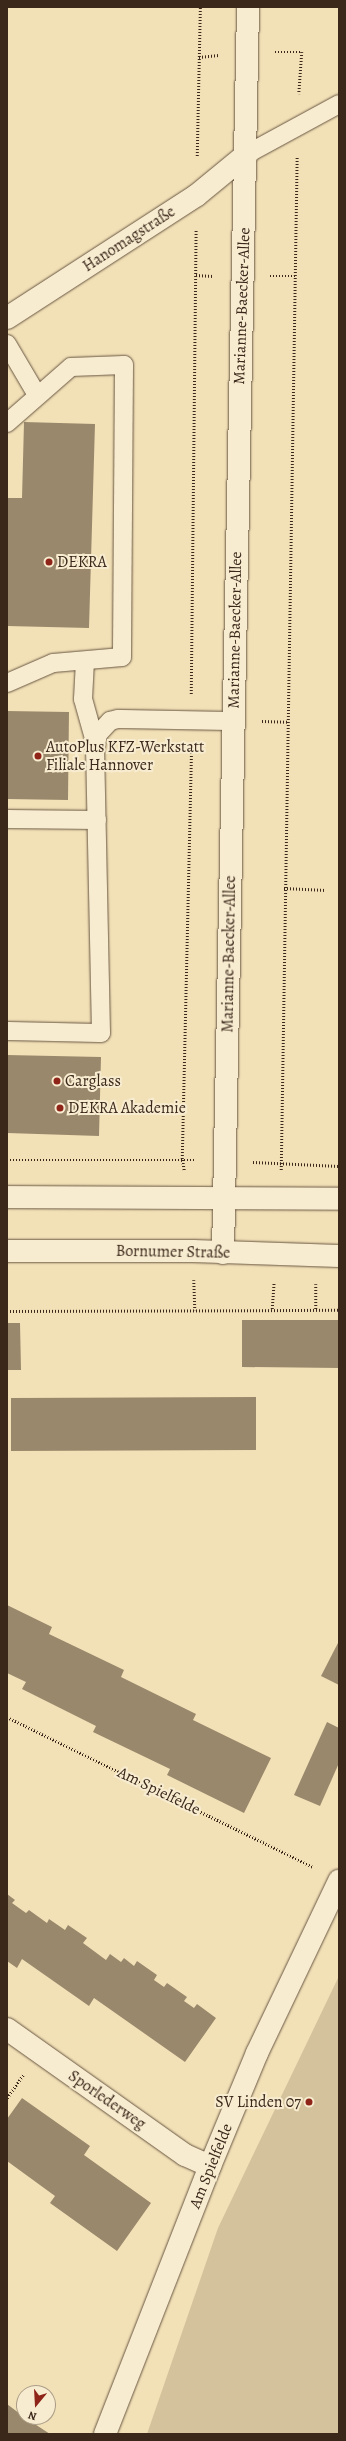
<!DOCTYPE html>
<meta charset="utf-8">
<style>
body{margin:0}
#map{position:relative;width:346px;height:2441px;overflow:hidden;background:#f2e1b7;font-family:Alegreya,serif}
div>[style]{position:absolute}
.green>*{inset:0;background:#d3c29c}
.building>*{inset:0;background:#9a886c}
.path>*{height:2.5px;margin-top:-1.25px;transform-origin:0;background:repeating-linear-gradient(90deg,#3b281b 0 1px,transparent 0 3px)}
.roads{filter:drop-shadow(0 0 1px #695642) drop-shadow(0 0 1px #695642)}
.lane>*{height:18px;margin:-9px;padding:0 9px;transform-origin:9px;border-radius:9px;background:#f7ecd0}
.street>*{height:22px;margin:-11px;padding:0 11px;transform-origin:11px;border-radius:11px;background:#f7ecd0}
.secondary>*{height:22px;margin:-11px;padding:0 11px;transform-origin:11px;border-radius:11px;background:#f7ecd0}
.dots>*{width:11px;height:11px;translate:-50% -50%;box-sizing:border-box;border:2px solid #f7ecd0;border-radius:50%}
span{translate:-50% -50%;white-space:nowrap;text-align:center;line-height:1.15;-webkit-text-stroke:4px #f7ecd0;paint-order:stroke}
.street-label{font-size:16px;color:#3b281b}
.poi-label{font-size:16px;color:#3b281b}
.left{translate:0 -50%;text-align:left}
.right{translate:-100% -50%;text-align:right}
.frame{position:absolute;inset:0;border:8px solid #3b281b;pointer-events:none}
.north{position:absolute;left:16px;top:2385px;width:40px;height:40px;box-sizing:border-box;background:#f7ecd0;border:1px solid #ac9e88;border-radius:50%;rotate:198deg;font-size:11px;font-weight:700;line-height:16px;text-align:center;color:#3b281b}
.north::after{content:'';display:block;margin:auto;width:14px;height:18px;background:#8f2418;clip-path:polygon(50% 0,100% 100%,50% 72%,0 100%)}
</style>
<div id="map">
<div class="green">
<i style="clip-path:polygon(339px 1976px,339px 2434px,147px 2434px,218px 2228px)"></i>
</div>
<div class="building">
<i style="clip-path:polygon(24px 422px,95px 424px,89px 628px,7px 626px,7px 498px,22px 498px)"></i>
<i style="clip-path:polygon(7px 711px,69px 712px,68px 800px,7px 799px)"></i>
<i style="clip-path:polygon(7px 1055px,101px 1057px,99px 1136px,7px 1133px)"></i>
<i style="clip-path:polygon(242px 1320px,339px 1320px,339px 1368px,242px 1367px)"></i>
<i style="clip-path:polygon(7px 1323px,20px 1323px,21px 1370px,7px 1370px)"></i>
<i style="clip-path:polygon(256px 1397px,256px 1450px,11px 1451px,11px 1398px)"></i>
<i style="clip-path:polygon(7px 1605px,52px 1627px,49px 1634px,124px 1670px,121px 1677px,196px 1714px,193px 1720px,271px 1758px,244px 1813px,167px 1775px,170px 1769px,93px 1732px,96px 1726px,22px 1689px,26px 1682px,7px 1673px)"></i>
<i style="clip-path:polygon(339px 1641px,339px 1685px,321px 1676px)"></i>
<i style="clip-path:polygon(327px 1722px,339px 1728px,339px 1763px,320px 1806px,294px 1795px)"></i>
<i style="clip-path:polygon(7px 1894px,15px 1900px,12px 1903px,26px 1913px,29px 1910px,47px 1923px,49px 1919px,65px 1930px,68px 1925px,87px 1938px,83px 1943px,106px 1960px,110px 1954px,121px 1962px,124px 1958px,134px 1966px,137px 1961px,157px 1975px,154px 1980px,164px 1987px,167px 1983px,187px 1997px,184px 2001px,194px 2008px,197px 2004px,216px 2018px,185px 2062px,94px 1998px,89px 2006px,22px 1959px,17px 1968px,7px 1961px)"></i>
<i style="clip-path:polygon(22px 2098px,90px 2146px,84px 2155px,151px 2203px,117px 2251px,50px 2203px,55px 2196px,7px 2161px,7px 2119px)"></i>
<i style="clip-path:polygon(7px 2404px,24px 2417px,50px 2434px,7px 2434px)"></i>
</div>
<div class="path">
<i style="left:275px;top:52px;width:27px"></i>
<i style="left:302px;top:52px;width:42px;rotate:94.1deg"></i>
<i style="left:199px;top:57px;width:20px;rotate:-6deg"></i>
<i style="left:197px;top:156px;width:149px;rotate:-88.8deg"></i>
<i style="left:196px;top:275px;width:17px;rotate:3deg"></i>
<i style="left:270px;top:276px;width:25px"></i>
<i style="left:191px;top:694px;width:465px;rotate:-89.4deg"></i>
<i style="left:262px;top:721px;width:25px;rotate:2deg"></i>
<i style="left:284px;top:888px;width:42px;rotate:2.7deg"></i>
<i style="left:7px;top:1160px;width:189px"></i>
<i style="left:253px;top:1162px;width:86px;rotate:2.7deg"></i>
<i style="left:184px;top:1170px;width:11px;rotate:-100deg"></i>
<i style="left:182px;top:1159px;width:412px;rotate:-88.7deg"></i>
<i style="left:281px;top:1170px;width:1013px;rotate:-89.1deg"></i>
<i style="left:194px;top:1280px;width:30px;rotate:88deg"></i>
<i style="left:316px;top:1284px;width:26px;rotate:90deg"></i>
<i style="left:272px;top:1309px;width:26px;rotate:-86deg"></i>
<i style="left:7px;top:1311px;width:332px;rotate:-0.2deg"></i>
<i style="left:7px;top:1717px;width:341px;rotate:26.1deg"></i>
<i style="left:7px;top:2098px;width:28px;rotate:-55deg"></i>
</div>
<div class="roads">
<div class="lane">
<i style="left:247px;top:154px;width:105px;rotate:-28.5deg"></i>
<i style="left:7px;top:344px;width:59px;rotate:59.5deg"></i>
<i style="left:7px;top:423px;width:85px;rotate:-41.2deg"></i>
<i style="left:71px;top:367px;width:53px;rotate:-2.2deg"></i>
<i style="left:124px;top:365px;width:292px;rotate:90.4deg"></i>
<i style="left:122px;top:657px;width:69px;rotate:175deg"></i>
<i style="left:53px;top:663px;width:50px;rotate:156.5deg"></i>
<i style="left:85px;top:661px;width:38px;rotate:93deg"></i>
<i style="left:83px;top:699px;width:45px;rotate:74.4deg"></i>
<i style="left:7px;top:819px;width:90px;rotate:0.6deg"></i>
<i style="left:7px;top:1031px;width:94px;rotate:1.2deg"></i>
<i style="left:101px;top:1033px;width:281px;rotate:-91.2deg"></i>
<i style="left:95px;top:752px;width:18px;rotate:-81deg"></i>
<i style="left:98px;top:734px;width:18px;rotate:-47deg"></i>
<i style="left:110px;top:721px;width:8px;rotate:-14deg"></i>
<i style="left:118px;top:719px;width:115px;rotate:1deg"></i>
</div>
<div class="street">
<i style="left:7px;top:318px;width:226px;rotate:-32.9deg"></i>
<i style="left:197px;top:195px;width:65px;rotate:-39.4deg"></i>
<i style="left:7px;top:2029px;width:218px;rotate:35.3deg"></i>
<i style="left:185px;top:2155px;width:27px;rotate:24deg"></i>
<i style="left:105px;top:2434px;width:288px;rotate:-68.6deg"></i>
<i style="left:210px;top:2166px;width:122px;rotate:-67.4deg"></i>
<i style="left:257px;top:2053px;width:191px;rotate:-64.5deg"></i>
</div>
<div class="secondary">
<i style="left:7px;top:1197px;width:332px;rotate:0.3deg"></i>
<i style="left:7px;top:1251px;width:186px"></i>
<i style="left:193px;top:1251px;width:146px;rotate:2deg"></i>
<i style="left:223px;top:1253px;width:1246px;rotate:-88.85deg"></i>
</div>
</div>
<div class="dots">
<i style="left:49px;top:562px;background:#8f2418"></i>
<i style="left:38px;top:756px;background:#8f2418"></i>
<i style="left:57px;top:1081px;background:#8f2418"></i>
<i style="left:60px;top:1108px;background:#8f2418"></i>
<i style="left:309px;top:2102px;background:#8f2418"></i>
</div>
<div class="street-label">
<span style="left:129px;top:239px;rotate:-33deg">Hanomagstraße</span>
<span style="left:242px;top:306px;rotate:-88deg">Marianne-Baecker-Allee</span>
<span style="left:235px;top:630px;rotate:-89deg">Marianne-Baecker-Allee</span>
<span style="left:229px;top:954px;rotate:-89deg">Marianne-Baecker-Allee</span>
<span style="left:173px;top:1252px;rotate:1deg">Bornumer Straße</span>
<span style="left:159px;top:1791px;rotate:26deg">Am Spielfelde</span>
<span style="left:107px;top:2100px;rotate:35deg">Sporlederweg</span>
<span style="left:211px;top:2166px;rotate:-68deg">Am Spielfelde</span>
</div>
<div class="poi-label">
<span class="left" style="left:57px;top:562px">DEKRA</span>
<span class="left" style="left:46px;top:756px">AutoPlus KFZ-Werkstatt<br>Filiale Hannover</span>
<span class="left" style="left:65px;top:1081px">Carglass</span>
<span class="left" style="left:68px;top:1108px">DEKRA Akademie</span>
<span class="right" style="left:301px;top:2102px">SV Linden 07</span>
</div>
<div class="frame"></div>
<div class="north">N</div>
</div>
